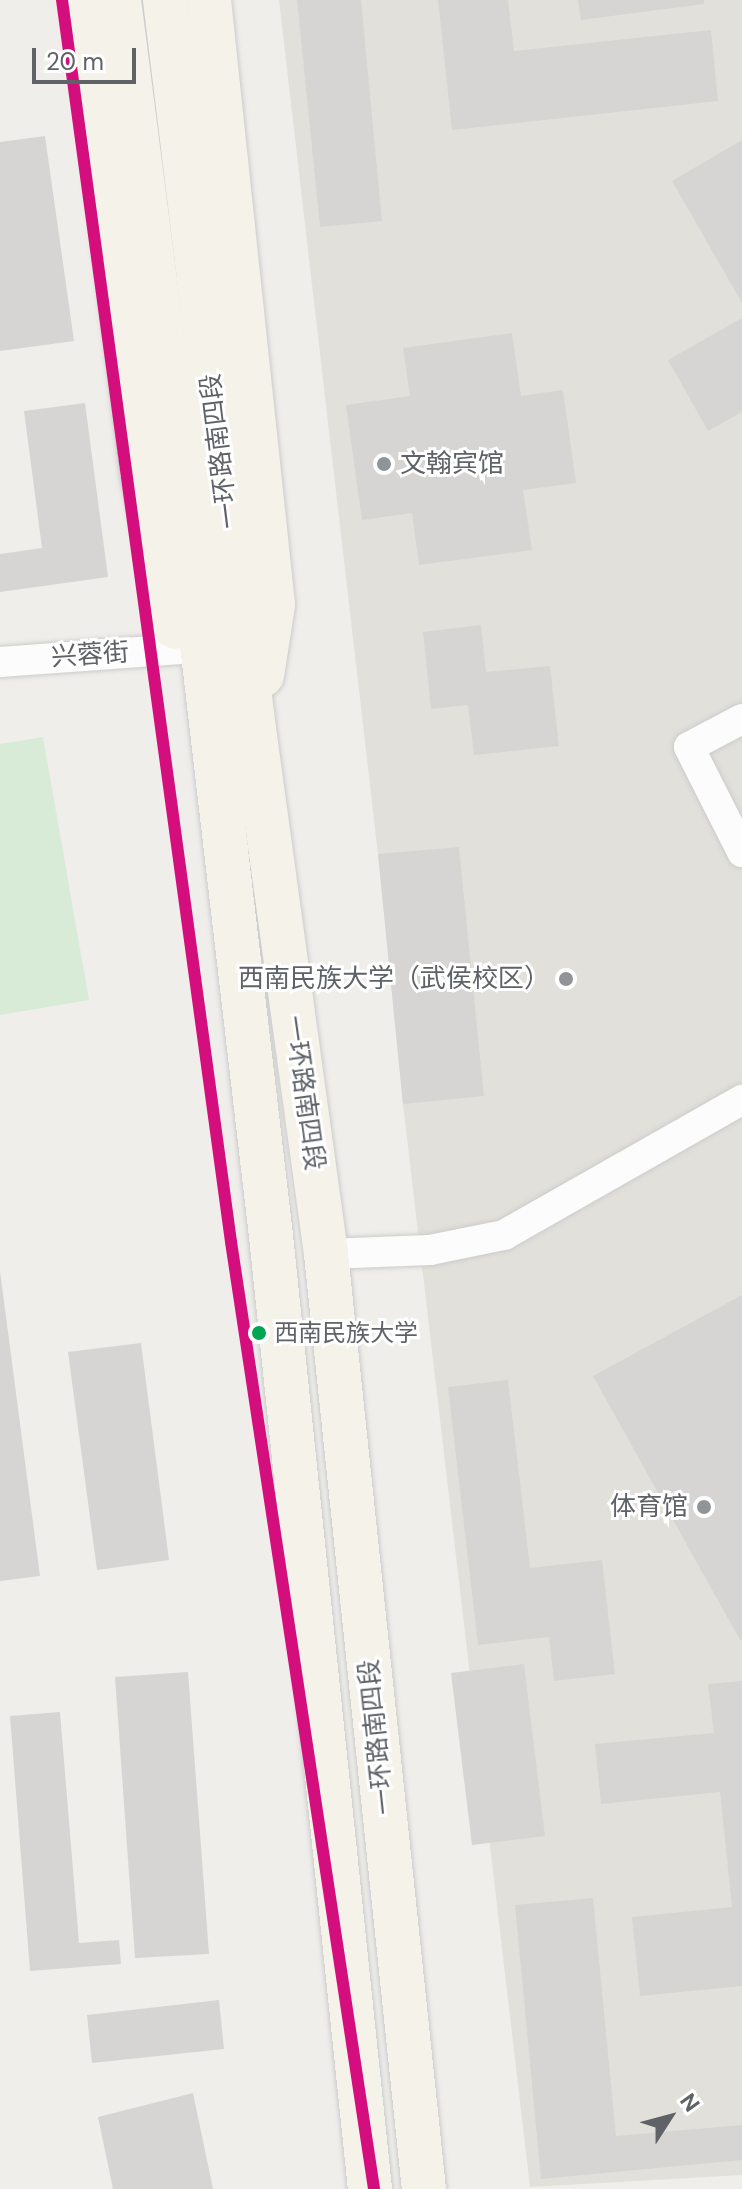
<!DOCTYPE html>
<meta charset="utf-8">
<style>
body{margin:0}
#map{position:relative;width:742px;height:2189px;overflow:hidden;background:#efeeea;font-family:"DM Sans","Noto Sans SC",sans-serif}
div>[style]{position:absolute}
.education>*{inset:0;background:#e2e0da}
.green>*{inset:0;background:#d8ebd6}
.building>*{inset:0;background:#d6d5d3}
.roads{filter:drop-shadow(0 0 2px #cbcccc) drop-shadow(0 0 2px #cbcccc)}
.minor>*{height:30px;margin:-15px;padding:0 15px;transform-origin:15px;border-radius:15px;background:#fdfcfc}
.primary>*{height:44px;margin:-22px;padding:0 22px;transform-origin:22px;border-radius:22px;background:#f4f2e9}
.metro-1>*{height:12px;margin:-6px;padding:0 6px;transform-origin:6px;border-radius:6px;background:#d40f7d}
.dots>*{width:22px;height:22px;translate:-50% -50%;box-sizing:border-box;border:4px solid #fff;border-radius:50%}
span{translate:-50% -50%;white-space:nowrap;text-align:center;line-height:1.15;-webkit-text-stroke:6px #fff;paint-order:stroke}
.bus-label{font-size:24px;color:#5f6368}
.left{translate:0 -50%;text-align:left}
.street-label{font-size:26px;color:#5f6368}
.poi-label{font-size:26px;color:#5f6368}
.right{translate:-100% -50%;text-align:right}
.north{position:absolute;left:630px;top:2077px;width:80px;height:80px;-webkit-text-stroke:6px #fff;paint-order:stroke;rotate:54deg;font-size:22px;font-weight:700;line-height:32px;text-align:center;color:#5f6368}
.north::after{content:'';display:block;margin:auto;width:28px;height:36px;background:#5f6368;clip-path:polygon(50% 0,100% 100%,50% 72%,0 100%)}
.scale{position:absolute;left:32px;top:48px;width:104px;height:36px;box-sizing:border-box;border:4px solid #5f6368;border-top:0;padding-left:10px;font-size:24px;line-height:28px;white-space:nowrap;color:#5f6368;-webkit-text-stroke:6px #fff;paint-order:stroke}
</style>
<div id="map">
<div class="education">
<i style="clip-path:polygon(279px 0,742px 0,742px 2175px,530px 2187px,403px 1104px,378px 854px)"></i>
</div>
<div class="green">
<i style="clip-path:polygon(43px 737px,89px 1000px,0 1015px,0 744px)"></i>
</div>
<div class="building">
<i style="clip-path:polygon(297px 0,361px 0,382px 221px,320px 227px)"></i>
<i style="clip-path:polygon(438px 0,508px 0,514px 51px,711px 30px,718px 101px,452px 130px)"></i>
<i style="clip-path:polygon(578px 0,704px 0,704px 4px,581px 20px)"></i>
<i style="clip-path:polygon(45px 136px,74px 341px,0 351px,0 142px)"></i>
<i style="clip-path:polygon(742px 140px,742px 303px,672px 181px)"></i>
<i style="clip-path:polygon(742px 318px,742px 412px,708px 431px,668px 360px)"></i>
<i style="clip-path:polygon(512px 333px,521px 396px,563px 390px,576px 483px,523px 490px,532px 550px,419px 565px,412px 513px,362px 520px,346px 405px,410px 396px,403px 348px)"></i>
<i style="clip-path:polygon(85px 403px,108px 577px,0 592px,0 554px,42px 548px,24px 411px)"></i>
<i style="clip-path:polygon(481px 625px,486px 672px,550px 666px,559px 746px,474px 755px,468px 705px,431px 709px,423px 632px)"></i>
<i style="clip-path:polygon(459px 847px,484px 1096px,403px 1104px,378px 854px)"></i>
<i style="clip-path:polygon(0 1271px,40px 1576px,0 1581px)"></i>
<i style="clip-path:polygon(742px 1295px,742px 1639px,740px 1640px,593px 1376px)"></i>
<i style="clip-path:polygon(141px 1343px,169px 1560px,97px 1570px,68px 1352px)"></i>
<i style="clip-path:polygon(508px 1380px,530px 1568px,602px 1560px,615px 1674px,554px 1681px,549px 1637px,478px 1645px,448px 1387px)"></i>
<i style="clip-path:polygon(524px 1664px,545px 1836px,472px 1845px,451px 1673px)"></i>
<i style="clip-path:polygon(188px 1672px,209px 1954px,135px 1958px,115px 1677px)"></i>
<i style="clip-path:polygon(742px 1681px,742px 1986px,640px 1996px,632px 1917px,732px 1907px,720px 1792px,601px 1804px,595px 1744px,714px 1733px,708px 1684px)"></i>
<i style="clip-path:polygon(60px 1712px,79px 1943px,119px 1940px,121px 1964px,30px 1971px,10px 1716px)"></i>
<i style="clip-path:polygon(593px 1898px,616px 2136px,742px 2125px,742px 2160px,541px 2179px,515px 1905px)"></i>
<i style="clip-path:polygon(219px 2000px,224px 2049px,92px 2063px,87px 2015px)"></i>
<i style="clip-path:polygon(193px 2093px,213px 2189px,113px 2189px,98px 2117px)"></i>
</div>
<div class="roads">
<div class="minor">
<i style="left:0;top:662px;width:180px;rotate:-4.1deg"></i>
<i style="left:742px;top:719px;width:60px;rotate:152.2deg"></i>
<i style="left:689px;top:747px;width:118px;rotate:63.2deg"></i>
<i style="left:326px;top:1254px;width:104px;rotate:-2.2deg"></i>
<i style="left:430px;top:1250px;width:76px;rotate:-11.5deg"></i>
<i style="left:504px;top:1235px;width:274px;rotate:-29.6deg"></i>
</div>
<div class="primary">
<i style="left:85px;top:0;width:480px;rotate:83.1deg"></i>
<i style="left:143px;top:476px;width:154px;rotate:78deg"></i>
<i style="left:119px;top:0;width:650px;rotate:82.67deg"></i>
<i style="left:202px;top:645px;width:595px;rotate:83.34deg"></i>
<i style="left:271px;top:1236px;width:958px;rotate:84.07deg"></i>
<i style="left:165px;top:0;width:734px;rotate:83.04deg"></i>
<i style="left:254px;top:729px;width:530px;rotate:82.19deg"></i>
<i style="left:326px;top:1254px;width:940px;rotate:84.02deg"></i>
<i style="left:209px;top:0;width:608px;rotate:83.96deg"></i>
<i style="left:273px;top:605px;width:71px;rotate:98.9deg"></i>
</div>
</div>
<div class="metro-1">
<i style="left:62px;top:0;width:1253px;rotate:82.25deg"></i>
<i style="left:231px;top:1242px;width:958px;rotate:81.41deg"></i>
</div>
<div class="dots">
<i style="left:384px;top:464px;background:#919496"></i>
<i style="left:566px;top:979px;background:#919496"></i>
<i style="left:259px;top:1333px;background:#00a651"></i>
<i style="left:704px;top:1507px;background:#919496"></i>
</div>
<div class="bus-label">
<span class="left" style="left:274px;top:1333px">西南民族大学</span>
</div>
<div class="street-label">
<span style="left:220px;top:451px;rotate:-97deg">一环路南四段</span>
<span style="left:90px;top:655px;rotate:-4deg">兴蓉街</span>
<span style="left:304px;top:1093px;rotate:82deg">一环路南四段</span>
<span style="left:377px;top:1737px;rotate:-96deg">一环路南四段</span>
</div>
<div class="poi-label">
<span class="left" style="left:400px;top:464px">文翰宾馆</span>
<span class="right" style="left:550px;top:979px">西南民族大学（武侯校区）</span>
<span class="right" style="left:688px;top:1507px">体育馆</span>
</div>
<div class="north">N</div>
<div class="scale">20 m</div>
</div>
